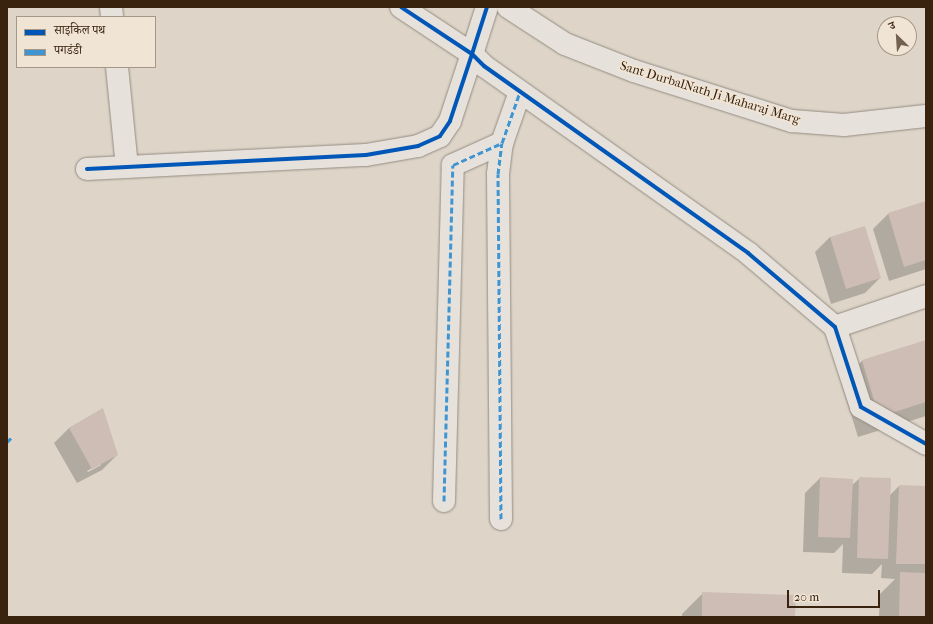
<!DOCTYPE html>
<meta charset="utf-8">
<style>
body{margin:0}
#map{position:relative;width:933px;height:624px;overflow:hidden;background:#ded5c8;font-family:"IM FELL French Canon","Noto Serif Devanagari",serif}
div>[style]{position:absolute}
.shadow>*{inset:0;background:#0003}
.building>*{inset:0;background:#cdbdb4}
.roads{filter:drop-shadow(0 0 1px #948c82) drop-shadow(0 0 1px #948c82)}
.street>*{height:22px;margin:-11px;padding:0 11px;transform-origin:11px;border-radius:11px;background:#e6e1db}
.secondary>*{height:22px;margin:-11px;padding:0 11px;transform-origin:11px;border-radius:11px;background:#e6e1db}
.quiet>*{height:3px;margin-top:-1.5px;transform-origin:0;background:repeating-linear-gradient(90deg,#3e95d2 0 6px,transparent 0 9px)}
.cycleway>*{height:4px;margin:-2px;padding:0 2px;transform-origin:2px;border-radius:2px;background:#0057b8}
span{translate:-50% -50%;white-space:nowrap;text-align:center;line-height:1.15;-webkit-text-stroke:4px #f0e4d5;paint-order:stroke}
.street-label{font-size:13px;color:#39230f}
.frame{position:absolute;inset:0;border:8px solid #39230f;pointer-events:none}
.legend{position:absolute;left:16px;top:16px;width:140px;height:52px;box-sizing:border-box;background:#f0e4d5;border:1px solid #a79786;margin:0;padding:5px 7px;list-style:none;font-size:12px;color:#39230f}
.legend li{display:flex;align-items:center;gap:8px;height:20px}
.legend b{width:20px;border:1px solid #a79786}
.north{position:absolute;left:877px;top:16px;width:40px;height:40px;box-sizing:border-box;background:#f0e4d5;border:1px solid #a79786;border-radius:50%;rotate:335deg;font-size:11px;font-weight:700;line-height:16px;text-align:center;color:#39230f}
.north::after{content:'';display:block;margin:auto;width:14px;height:18px;background:#736150;clip-path:polygon(50% 0,100% 100%,50% 72%,0 100%)}
.scale{position:absolute;left:787px;top:590px;width:93px;height:18px;box-sizing:border-box;border:2px solid #39230f;border-top:0;padding-left:5px;font-size:12px;line-height:14px;white-space:nowrap;color:#39230f;-webkit-text-stroke:3px #f0e4d5;paint-order:stroke}
</style>
<div id="map">
<div class="shadow">
<i style="clip-path:polygon(926px 202px,926px 269px,889px 281px,873px 229px,888px 214px)"></i>
<i style="clip-path:polygon(830px 237px,880px 278px,865px 293px,831px 304px,815px 252px)"></i>
<i style="clip-path:polygon(926px 341px,926px 416px,858px 437px,841px 382px,862px 361px)"></i>
<i style="clip-path:polygon(evenodd,102px 409px,117px 455px,102px 470px,77px 483px,54px 443px,69px 428px,102px 409px,101px 463px,101px 465px,88px 472px,87px 471px,101px 463px)"></i>
<i style="clip-path:polygon(820px 478px,851px 486px,860px 478px,890px 495px,899px 486px,926px 487px,926px 617px,879px 617px,880px 594px,895px 579px,881px 578px,882px 564px,872px 574px,842px 573px,843px 544px,834px 553px,803px 552px,805px 493px)"></i>
<i style="clip-path:polygon(703px 593px,794px 617px,682px 617px,682px 614px)"></i>
</div>
<div class="building">
<i style="clip-path:polygon(926px 201px,926px 260px,904px 267px,888px 213px)"></i>
<i style="clip-path:polygon(865px 226px,881px 278px,846px 289px,830px 237px)"></i>
<i style="clip-path:polygon(926px 340px,926px 402px,879px 417px,862px 360px)"></i>
<i style="clip-path:polygon(103px 408px,118px 455px,92px 469px,69px 428px)"></i>
<i style="clip-path:polygon(820px 477px,853px 479px,850px 538px,818px 537px)"></i>
<i style="clip-path:polygon(859px 477px,891px 478px,888px 559px,857px 558px)"></i>
<i style="clip-path:polygon(899px 485px,926px 486px,926px 564px,896px 564px)"></i>
<i style="clip-path:polygon(900px 572px,926px 573px,926px 617px,899px 617px)"></i>
<i style="clip-path:polygon(702px 592px,796px 595px,795px 617px,702px 617px)"></i>
</div>
<div class="roads">
<div class="street">
<i style="left:111px;top:7px;width:10px;rotate:84deg"></i>
<i style="left:487px;top:7px;width:49px;rotate:107.7deg"></i>
<i style="left:472px;top:54px;width:17px;rotate:45deg"></i>
<i style="left:484px;top:66px;width:324px;rotate:35.3deg"></i>
<i style="left:748px;top:253px;width:114px;rotate:40.4deg"></i>
<i style="left:835px;top:327px;width:84px;rotate:72deg"></i>
<i style="left:861px;top:407px;width:75px;rotate:29.6deg"></i>
<i style="left:117px;top:67px;width:100px;rotate:84.3deg"></i>
<i style="left:87px;top:169px;width:279px;rotate:-2.9deg"></i>
<i style="left:366px;top:155px;width:53px;rotate:-9.8deg"></i>
<i style="left:418px;top:146px;width:24px;rotate:-24deg"></i>
<i style="left:440px;top:136px;width:18px;rotate:-56deg"></i>
<i style="left:450px;top:121px;width:71px;rotate:-71.8deg"></i>
<i style="left:472px;top:54px;width:85px;rotate:-146.5deg"></i>
<i style="left:835px;top:327px;width:96px;rotate:-18.8deg"></i>
<i style="left:444px;top:501px;width:336px;rotate:-88.5deg"></i>
<i style="left:453px;top:165px;width:54px;rotate:-24.2deg"></i>
<i style="left:501px;top:519px;width:345px;rotate:-90.5deg"></i>
<i style="left:498px;top:174px;width:31px;rotate:-83deg"></i>
<i style="left:502px;top:143px;width:54px;rotate:-70.6deg"></i>
</div>
<div class="secondary">
<i style="left:508px;top:7px;width:68px;rotate:33deg"></i>
<i style="left:565px;top:44px;width:74px;rotate:21.4deg"></i>
<i style="left:634px;top:71px;width:166px;rotate:17.6deg"></i>
<i style="left:792px;top:121px;width:52px;rotate:4.4deg"></i>
<i style="left:844px;top:125px;width:82px;rotate:-6.3deg"></i>
</div>
</div>
<div class="quiet">
<i style="left:7px;top:442px;width:8px;rotate:-45deg"></i>
<i style="left:444px;top:501px;width:336px;rotate:-88.5deg"></i>
<i style="left:453px;top:165px;width:54px;rotate:-24.2deg"></i>
<i style="left:501px;top:519px;width:345px;rotate:-90.5deg"></i>
<i style="left:498px;top:174px;width:31px;rotate:-83deg"></i>
<i style="left:502px;top:143px;width:54px;rotate:-70.6deg"></i>
</div>
<div class="cycleway">
<i style="left:487px;top:7px;width:49px;rotate:107.7deg"></i>
<i style="left:472px;top:54px;width:17px;rotate:45deg"></i>
<i style="left:484px;top:66px;width:324px;rotate:35.3deg"></i>
<i style="left:748px;top:253px;width:114px;rotate:40.4deg"></i>
<i style="left:835px;top:327px;width:84px;rotate:72deg"></i>
<i style="left:861px;top:407px;width:75px;rotate:29.6deg"></i>
<i style="left:87px;top:169px;width:279px;rotate:-2.9deg"></i>
<i style="left:366px;top:155px;width:53px;rotate:-9.8deg"></i>
<i style="left:418px;top:146px;width:24px;rotate:-24deg"></i>
<i style="left:440px;top:136px;width:18px;rotate:-56deg"></i>
<i style="left:450px;top:121px;width:71px;rotate:-71.8deg"></i>
<i style="left:472px;top:54px;width:85px;rotate:-146.5deg"></i>
</div>
<div class="street-label">
<span style="left:710px;top:93px;rotate:17deg">Sant DurbalNath Ji Maharaj Marg</span>
</div>
<div class="frame"></div>
<ul class="legend">
<li><b style="height:5px;background:#0057b8"></b>साइकिल पथ</li>
<li><b style="height:5px;background:#3e95d2"></b>पगडंडी</li>
</ul>
<div class="north">उ</div>
<div class="scale">20 m</div>
</div>
